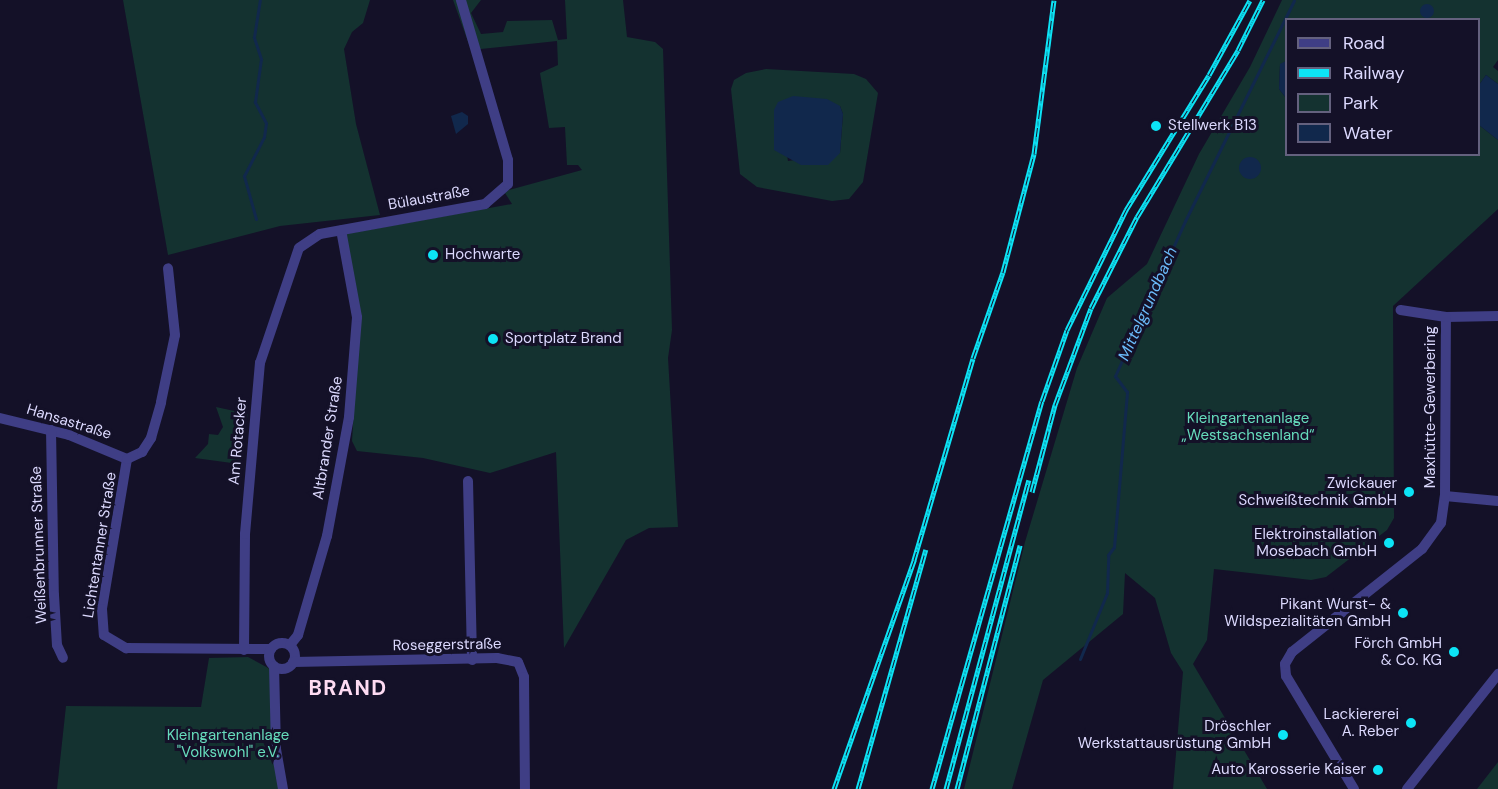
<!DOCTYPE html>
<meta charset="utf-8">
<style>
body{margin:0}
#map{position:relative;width:1498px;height:789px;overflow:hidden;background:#141128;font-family:"DM Sans",sans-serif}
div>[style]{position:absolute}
.green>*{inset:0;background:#143230}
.water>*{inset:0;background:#11284c}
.round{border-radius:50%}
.stream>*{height:3px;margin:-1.5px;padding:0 1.5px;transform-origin:1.5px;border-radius:1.5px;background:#11284c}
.minor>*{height:10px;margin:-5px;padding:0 5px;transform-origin:5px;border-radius:5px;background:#3f3e85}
.minor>.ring{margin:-5px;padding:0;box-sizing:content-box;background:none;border:10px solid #3f3e85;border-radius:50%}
.rail>*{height:5px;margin-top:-2.5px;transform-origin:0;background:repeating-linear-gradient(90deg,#141128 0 9px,#0ce4f6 0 18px);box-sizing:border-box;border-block:2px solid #0ce4f6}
.dots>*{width:16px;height:16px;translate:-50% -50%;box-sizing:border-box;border:3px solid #141128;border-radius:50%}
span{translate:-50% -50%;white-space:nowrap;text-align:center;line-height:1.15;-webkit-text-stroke:6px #141128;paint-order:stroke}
.poi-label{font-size:15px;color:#dcd9fe}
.left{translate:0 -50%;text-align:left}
.right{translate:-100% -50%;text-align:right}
.street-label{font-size:15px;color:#dcd9fe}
.park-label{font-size:15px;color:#66dcbc}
.water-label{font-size:16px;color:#6bbbfa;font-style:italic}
.district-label{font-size:21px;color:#fedbf2;font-weight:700;letter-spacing:1.5px}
.legend{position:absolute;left:1285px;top:18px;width:195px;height:138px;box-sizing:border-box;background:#141128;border:2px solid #64617e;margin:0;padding:8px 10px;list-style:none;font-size:18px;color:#dcd9fe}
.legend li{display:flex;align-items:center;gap:12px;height:30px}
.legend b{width:30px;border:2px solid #64617e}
</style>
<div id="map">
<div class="green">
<i style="clip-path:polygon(123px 0,370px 0,363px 23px,352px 32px,344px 49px,356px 124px,380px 215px,280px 226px,168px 255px)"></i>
<i style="clip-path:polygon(453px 0,481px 0,471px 13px,481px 34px,503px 32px,507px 21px,552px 20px,558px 40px,567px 39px,565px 0,623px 0,627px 37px,655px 42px,663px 49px,672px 330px,668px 358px,678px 527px,649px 528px,626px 540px,564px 648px,556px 452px,490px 473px,423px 458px,357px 451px,352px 441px,360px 310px,346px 234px,512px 204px,505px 193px,509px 190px,582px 170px,578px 165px,567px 165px,565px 127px,549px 128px,540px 73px,558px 65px,557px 41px,471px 50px)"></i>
<i style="clip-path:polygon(1282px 0,1498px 0,1498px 60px,1493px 67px,1498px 71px,1498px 84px,1486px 75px,1479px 85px,1478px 20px,1286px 20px,1286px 61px,1280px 65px,1279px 89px,1286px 98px,1286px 154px,1478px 154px,1479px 125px,1498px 140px,1498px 209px,1393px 306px,1394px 518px,1387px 530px,1326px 577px,1311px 580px,1214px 569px,1207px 640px,1193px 664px,1267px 789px,1173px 789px,1183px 672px,1171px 653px,1155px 598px,1125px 573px,1123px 614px,1043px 680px,1012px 789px,964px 789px,1025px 542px,1077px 368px,1107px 298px,1147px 264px,1199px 154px,1250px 67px)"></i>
<i style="clip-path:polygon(evenodd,766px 69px,854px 74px,866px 79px,878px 93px,863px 182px,849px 199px,832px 201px,757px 187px,740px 174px,731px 89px,734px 80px,746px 73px,766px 69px,840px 106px,843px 114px,840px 153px,788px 161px,787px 155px,840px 106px)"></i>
<i style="clip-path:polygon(216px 407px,248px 414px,239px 464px,195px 458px,208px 444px,209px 434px,218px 435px,223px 427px)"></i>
<i style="clip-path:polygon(248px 657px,270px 669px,281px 789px,57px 789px,66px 706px,201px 707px,209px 658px)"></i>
<i style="clip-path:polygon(1498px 762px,1498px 789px,1477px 789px)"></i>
</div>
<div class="water">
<i class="round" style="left:1420px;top:4px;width:14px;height:14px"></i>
<i style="clip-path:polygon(1286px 61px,1286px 98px,1279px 89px,1280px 64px)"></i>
<i style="clip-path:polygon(1486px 75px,1498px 84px,1498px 140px,1479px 125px,1479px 85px)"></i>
<i style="clip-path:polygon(793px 96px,827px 99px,840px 106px,843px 114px,840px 153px,828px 165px,801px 165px,774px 150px,774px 110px,778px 102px)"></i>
<i style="clip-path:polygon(462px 112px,468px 116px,468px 124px,456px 134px,451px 116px)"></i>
<i class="round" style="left:1239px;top:157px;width:22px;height:22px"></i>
</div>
<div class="stream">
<i style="left:256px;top:219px;width:45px;rotate:-105.6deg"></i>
<i style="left:244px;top:176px;width:44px;rotate:-62.9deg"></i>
<i style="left:264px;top:137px;width:14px;rotate:-82deg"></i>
<i style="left:266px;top:123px;width:24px;rotate:-118deg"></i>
<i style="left:255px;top:102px;width:43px;rotate:-82.1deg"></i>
<i style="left:261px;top:59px;width:23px;rotate:-108deg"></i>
<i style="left:254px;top:37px;width:37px;rotate:-81deg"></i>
<i style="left:1080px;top:659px;width:71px;rotate:-67.8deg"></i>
<i style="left:1107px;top:593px;width:38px;rotate:-88deg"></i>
<i style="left:1108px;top:555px;width:10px;rotate:-53deg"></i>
<i style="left:1114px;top:547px;width:156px;rotate:-85.2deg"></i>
<i style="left:1127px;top:392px;width:20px;rotate:-127deg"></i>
<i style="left:1115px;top:376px;width:170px;rotate:-65.7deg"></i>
<i style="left:1185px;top:221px;width:246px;rotate:-63.7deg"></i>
</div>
<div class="minor">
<i style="left:1446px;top:317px;width:52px;rotate:-1.1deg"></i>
<i style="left:0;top:418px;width:71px;rotate:13.8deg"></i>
<i style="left:69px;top:435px;width:63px;rotate:22.5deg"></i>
<i style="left:51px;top:430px;width:165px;rotate:89deg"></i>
<i style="left:54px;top:595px;width:50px;rotate:86.6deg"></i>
<i style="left:57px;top:645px;width:14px;rotate:65deg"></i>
<i style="left:127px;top:459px;width:152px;rotate:99.5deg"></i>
<i style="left:102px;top:609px;width:26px;rotate:86deg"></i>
<i style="left:104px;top:635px;width:26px;rotate:31deg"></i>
<i style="left:126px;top:648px;width:145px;rotate:0.4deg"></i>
<i style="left:127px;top:459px;width:17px;rotate:-25deg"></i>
<i style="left:142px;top:452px;width:17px;rotate:-57deg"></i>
<i style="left:151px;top:438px;width:37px;rotate:-74deg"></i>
<i style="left:161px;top:402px;width:68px;rotate:-78.2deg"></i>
<i style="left:175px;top:335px;width:67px;rotate:-96deg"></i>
<i style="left:468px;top:481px;width:179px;rotate:88.7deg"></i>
<i style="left:1445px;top:496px;width:53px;rotate:5.4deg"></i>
<i class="ring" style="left:269px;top:643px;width:16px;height:16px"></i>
<i style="left:290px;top:645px;width:13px;rotate:-51deg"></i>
<i style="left:298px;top:635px;width:103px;rotate:-73.7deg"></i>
<i style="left:327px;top:536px;width:121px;rotate:-79.5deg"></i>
<i style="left:349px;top:417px;width:100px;rotate:-85.4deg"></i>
<i style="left:357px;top:317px;width:88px;rotate:-100.4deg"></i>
<i style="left:244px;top:650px;width:116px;rotate:-89.5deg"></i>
<i style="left:245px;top:534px;width:172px;rotate:-85deg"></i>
<i style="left:260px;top:363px;width:121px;rotate:-71.3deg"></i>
<i style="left:299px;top:248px;width:25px;rotate:-34deg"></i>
<i style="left:320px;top:234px;width:168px;rotate:-10.3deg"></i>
<i style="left:485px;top:204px;width:30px;rotate:-41deg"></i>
<i style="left:508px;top:184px;width:24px;rotate:-90deg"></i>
<i style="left:508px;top:160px;width:167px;rotate:-106.4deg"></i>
<i style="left:293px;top:662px;width:204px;rotate:-1.1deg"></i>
<i style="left:497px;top:658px;width:21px;rotate:11deg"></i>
<i style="left:518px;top:662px;width:16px;rotate:68deg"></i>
<i style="left:524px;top:677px;width:112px;rotate:89.5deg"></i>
<i style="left:274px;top:666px;width:83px;rotate:88.6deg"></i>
<i style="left:276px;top:749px;width:41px;rotate:80.1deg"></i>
<i style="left:1354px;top:789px;width:132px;rotate:-121deg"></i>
<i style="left:1286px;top:676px;width:12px;rotate:-95deg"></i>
<i style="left:1285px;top:664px;width:14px;rotate:-60deg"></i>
<i style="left:1292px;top:652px;width:166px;rotate:-38.4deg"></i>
<i style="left:1422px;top:549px;width:32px;rotate:-54deg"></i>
<i style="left:1441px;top:523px;width:27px;rotate:-82deg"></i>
<i style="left:1445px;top:496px;width:179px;rotate:-89.7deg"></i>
<i style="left:1446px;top:317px;width:46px;rotate:-171.2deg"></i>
<i style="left:1407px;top:789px;width:147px;rotate:-51.6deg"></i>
</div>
<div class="rail">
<i style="left:1032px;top:492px;width:90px;rotate:-75.2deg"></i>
<i style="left:1055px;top:405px;width:103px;rotate:-69.6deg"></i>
<i style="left:1091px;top:308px;width:102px;rotate:-63.2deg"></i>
<i style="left:1137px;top:217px;width:195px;rotate:-58.8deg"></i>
<i style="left:1238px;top:50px;width:56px;rotate:-63.4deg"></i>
<i style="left:834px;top:789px;width:243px;rotate:-70.7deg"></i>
<i style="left:914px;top:560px;width:210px;rotate:-73.7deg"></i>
<i style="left:973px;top:358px;width:91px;rotate:-70.8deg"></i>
<i style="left:1003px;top:272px;width:122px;rotate:-75.3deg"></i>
<i style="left:1034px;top:154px;width:155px;rotate:-82.6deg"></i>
<i style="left:858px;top:789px;width:249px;rotate:-74.2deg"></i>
<i style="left:932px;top:789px;width:403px;rotate:-74.2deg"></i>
<i style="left:1042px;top:401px;width:75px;rotate:-70.6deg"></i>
<i style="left:1067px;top:330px;width:134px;rotate:-63.8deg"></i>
<i style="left:1126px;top:210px;width:158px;rotate:-58.4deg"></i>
<i style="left:1209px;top:75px;width:85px;rotate:-61.3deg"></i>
<i style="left:946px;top:789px;width:320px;rotate:-75deg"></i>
<i style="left:957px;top:789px;width:252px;rotate:-75.5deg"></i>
</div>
<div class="dots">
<i style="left:1156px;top:126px;background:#0ce4f6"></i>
<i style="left:433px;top:255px;background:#0ce4f6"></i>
<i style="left:493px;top:339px;background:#0ce4f6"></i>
<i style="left:1409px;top:492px;background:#0ce4f6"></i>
<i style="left:1389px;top:543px;background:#0ce4f6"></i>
<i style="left:1403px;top:613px;background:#0ce4f6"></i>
<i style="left:1454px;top:652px;background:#0ce4f6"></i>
<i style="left:1411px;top:723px;background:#0ce4f6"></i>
<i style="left:1283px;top:735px;background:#0ce4f6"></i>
<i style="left:1378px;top:770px;background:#0ce4f6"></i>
</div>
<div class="poi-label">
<span class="left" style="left:1168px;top:126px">Stellwerk B13</span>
<span class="left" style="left:445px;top:255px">Hochwarte</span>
<span class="left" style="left:505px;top:339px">Sportplatz Brand</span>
<span class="right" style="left:1397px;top:492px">Zwickauer<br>Schweißtechnik GmbH</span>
<span class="right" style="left:1377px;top:543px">Elektroinstallation<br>Mosebach GmbH</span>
<span class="right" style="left:1391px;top:613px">Pikant Wurst- &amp;<br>Wildspezialitäten GmbH</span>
<span class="right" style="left:1442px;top:652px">Förch GmbH<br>&amp; Co. KG</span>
<span class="right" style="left:1399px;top:723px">Lackiererei<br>A. Reber</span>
<span class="right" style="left:1271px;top:735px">Dröschler<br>Werkstattausrüstung GmbH</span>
<span class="right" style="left:1366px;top:770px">Auto Karosserie Kaiser</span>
</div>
<div class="street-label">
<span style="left:429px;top:198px;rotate:-10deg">Bülaustraße</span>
<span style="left:1431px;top:407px;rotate:-90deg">Maxhütte-Gewerbering</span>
<span style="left:69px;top:422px;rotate:17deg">Hansastraße</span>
<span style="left:328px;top:438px;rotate:-81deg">Altbrander Straße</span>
<span style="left:238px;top:441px;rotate:-85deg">Am Rotacker</span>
<span style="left:39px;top:545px;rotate:-92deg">Weißenbrunner Straße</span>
<span style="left:100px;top:545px;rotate:-81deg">Lichtentanner Straße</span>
<span style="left:447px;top:645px;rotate:-1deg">Roseggerstraße</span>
</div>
<div class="park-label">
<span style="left:1248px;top:427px">Kleingartenanlage<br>„Westsachsenland“</span>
<span style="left:228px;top:744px">Kleingartenanlage<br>"Volkswohl" e.V.</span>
</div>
<div class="water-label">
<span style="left:1148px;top:304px;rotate:-66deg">Mittelgrundbach</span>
</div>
<div class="district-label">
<span style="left:348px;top:688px">BRAND</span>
</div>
<ul class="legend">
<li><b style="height:8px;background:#3f3e85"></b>Road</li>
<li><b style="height:8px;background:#0ce4f6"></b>Railway</li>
<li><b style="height:16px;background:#143230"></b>Park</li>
<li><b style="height:16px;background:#11284c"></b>Water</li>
</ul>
</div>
